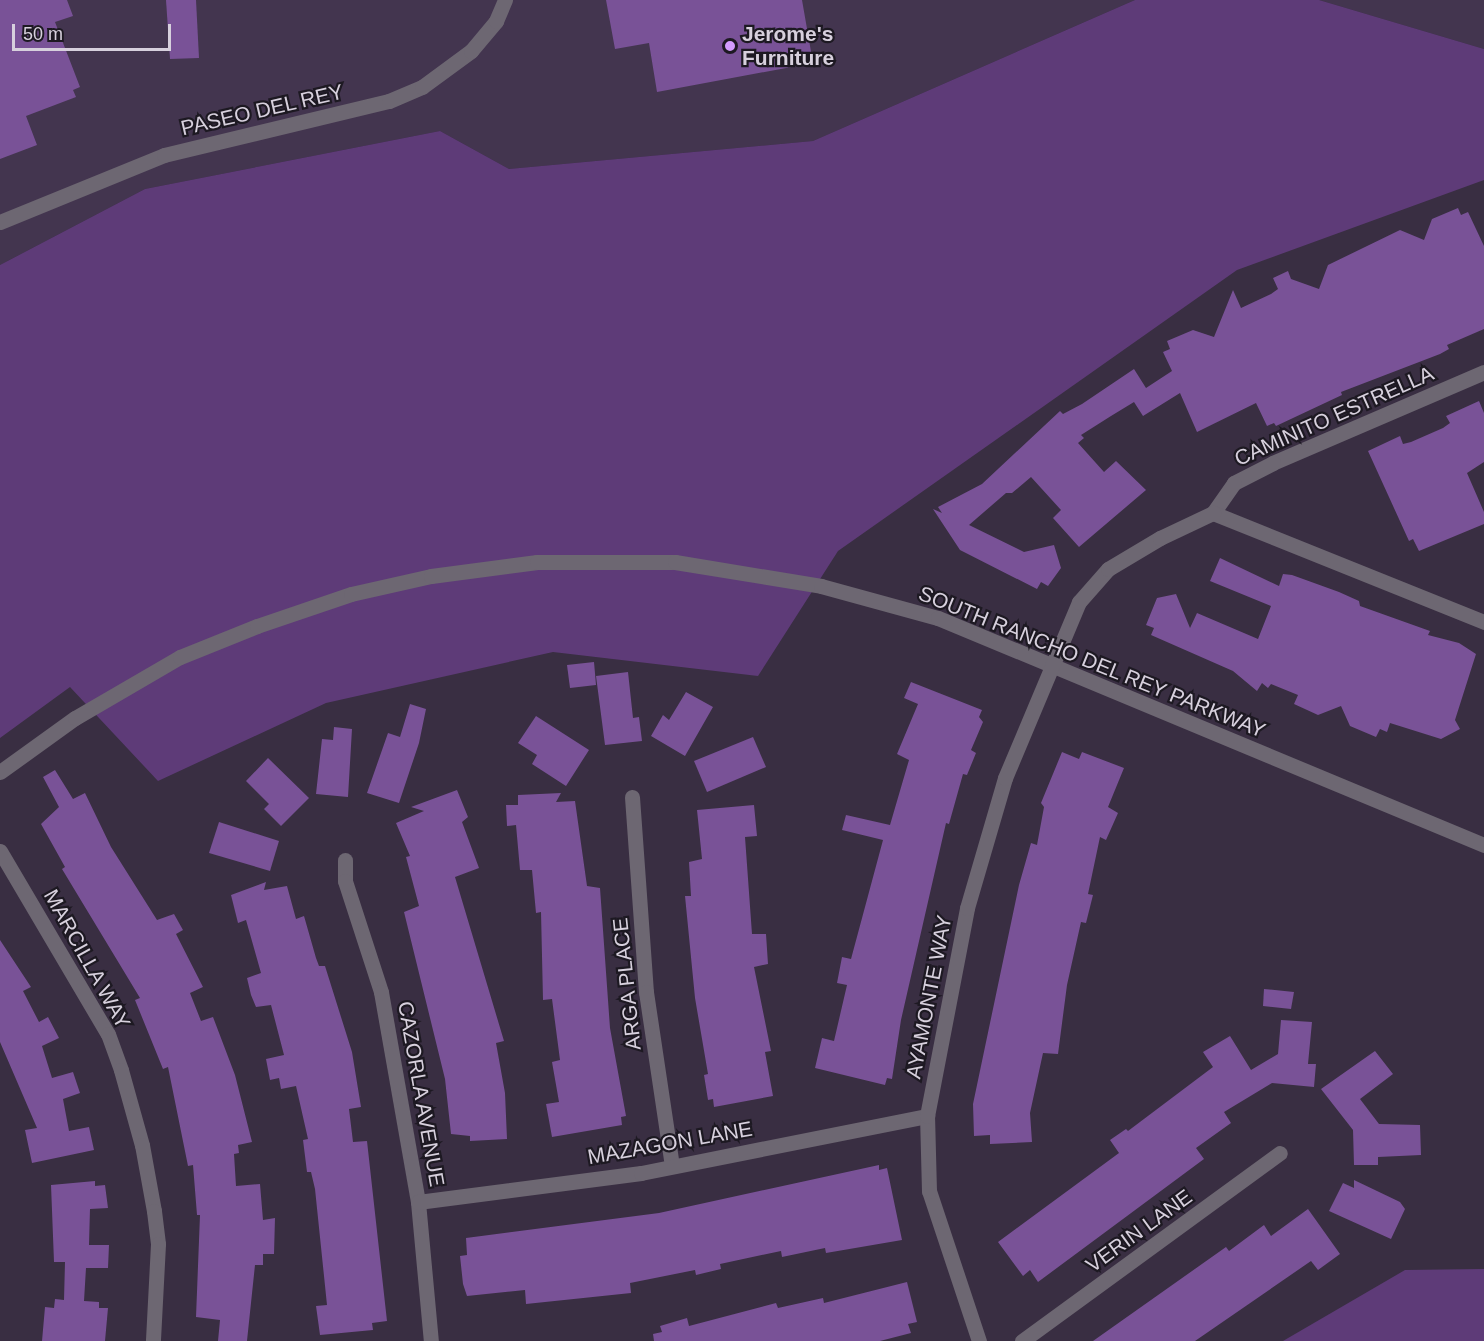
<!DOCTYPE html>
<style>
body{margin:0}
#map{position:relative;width:1484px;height:1341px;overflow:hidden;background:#392e42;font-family:Helvetica,sans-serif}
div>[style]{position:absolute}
.built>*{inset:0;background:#43354f}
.green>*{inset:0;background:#5e3b78}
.building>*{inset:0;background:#795297}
.minor>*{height:15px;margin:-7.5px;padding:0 7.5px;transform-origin:7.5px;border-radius:7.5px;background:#6d6772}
.dots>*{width:16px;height:16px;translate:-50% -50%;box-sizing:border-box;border:3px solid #1d1922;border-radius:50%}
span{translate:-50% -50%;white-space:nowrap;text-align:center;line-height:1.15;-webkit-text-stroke:4.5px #1d1922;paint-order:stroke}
.poi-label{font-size:21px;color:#d7d0dd;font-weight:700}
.left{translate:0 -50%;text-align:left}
.street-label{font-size:21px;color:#d7d0dd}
.scale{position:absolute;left:12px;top:24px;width:159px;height:27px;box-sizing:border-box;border:3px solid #d7d0dd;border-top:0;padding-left:8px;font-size:18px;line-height:21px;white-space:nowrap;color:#d7d0dd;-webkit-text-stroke:4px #1d1922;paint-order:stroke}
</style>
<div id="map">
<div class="built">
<i style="clip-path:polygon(0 0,1135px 0,813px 141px,509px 169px,440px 131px,145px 189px,0 265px)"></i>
<i style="clip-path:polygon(1319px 0,1484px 0,1484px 49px)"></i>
</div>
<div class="green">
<i style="clip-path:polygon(1135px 0,1319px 0,1484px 49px,1484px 180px,1237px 270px,838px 551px,758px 676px,553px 652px,326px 703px,158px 781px,70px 687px,0 738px,0 265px,145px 189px,440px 131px,509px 169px,813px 141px)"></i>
<i style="clip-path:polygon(1484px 1269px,1484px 1341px,1283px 1341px,1405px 1270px)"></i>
</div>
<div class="building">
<i style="clip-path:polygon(0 0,67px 0,73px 16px,55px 22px,80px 87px,73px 90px,76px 97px,26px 116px,37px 145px,0 159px)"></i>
<i style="clip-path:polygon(166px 0,196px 0,199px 58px,170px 59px)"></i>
<i style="clip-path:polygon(606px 0,802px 0,813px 63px,657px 92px,649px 43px,615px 49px)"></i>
<i style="clip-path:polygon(1458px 208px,1461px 215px,1468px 212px,1484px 246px,1484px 329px,1447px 345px,1449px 349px,1440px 354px,1341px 392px,1342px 395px,1276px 426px,1274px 423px,1267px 426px,1256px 403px,1197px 432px,1180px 393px,1143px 416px,1134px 402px,1111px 416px,1081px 435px,1084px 438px,1078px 443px,1104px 472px,1116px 461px,1146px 490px,1079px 547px,1053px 518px,1061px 510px,1031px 477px,1012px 493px,1006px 493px,969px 525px,1024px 552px,1054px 545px,1061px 568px,1048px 586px,1041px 582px,1037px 589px,960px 550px,933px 509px,942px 513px,938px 507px,982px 484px,1060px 411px,1063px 414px,1082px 404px,1134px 369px,1146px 388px,1172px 371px,1163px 352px,1170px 349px,1167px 341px,1193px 330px,1214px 337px,1233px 290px,1241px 308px,1271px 294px,1278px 289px,1273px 278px,1288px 271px,1291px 279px,1319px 289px,1328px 265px,1400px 230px,1424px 240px,1432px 219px)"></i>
<i style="clip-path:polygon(1479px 401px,1484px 413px,1484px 462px,1467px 473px,1484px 512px,1484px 524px,1419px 551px,1413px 539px,1409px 541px,1368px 451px,1400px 436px,1403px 444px,1411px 442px,1443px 428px,1450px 423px,1446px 416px)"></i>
<i style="clip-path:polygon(1220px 558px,1279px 586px,1283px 574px,1292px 575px,1339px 592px,1359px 601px,1360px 606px,1430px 631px,1428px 635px,1459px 643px,1476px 654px,1455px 720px,1460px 729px,1441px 739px,1390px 723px,1387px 732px,1380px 729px,1376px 737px,1350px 726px,1341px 706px,1318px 715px,1294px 704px,1298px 695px,1271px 684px,1268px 688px,1262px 683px,1257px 691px,1233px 671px,1151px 635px,1154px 628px,1146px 625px,1157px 598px,1176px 594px,1190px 628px,1197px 613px,1258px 639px,1271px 606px,1210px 581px)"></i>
<i style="clip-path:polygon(594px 662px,596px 685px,570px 688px,567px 665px)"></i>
<i style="clip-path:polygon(628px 672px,633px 718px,639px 717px,642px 741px,605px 745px,596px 676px)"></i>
<i style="clip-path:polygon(911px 682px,982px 710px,979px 717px,983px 722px,971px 750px,976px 753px,967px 775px,963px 774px,949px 824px,946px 823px,901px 1020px,892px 1079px,887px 1078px,885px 1085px,815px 1068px,822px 1038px,834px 1041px,847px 985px,837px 983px,842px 957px,851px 959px,883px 840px,842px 830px,846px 815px,890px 825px,909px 760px,897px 754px,918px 704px,904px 698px)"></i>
<i style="clip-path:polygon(686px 692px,713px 707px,685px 756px,651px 736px,663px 715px,669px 720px)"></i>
<i style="clip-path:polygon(410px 704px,426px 709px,419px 743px,399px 803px,367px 793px,388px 733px,400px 737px)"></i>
<i style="clip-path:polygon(536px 716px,589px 750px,566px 786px,532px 764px,537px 755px,518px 743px)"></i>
<i style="clip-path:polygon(334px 727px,352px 729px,348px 797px,316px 794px,322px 739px,333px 740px)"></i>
<i style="clip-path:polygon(753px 737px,766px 767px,707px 792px,694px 761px)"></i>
<i style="clip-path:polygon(1062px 752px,1079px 759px,1082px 752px,1124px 768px,1108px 807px,1118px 813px,1106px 840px,1100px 837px,1088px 894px,1093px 895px,1086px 923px,1081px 922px,1067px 985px,1058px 1054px,1043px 1053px,1030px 1113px,1032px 1142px,990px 1144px,990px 1135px,974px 1136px,973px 1104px,1019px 885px,1031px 843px,1037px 845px,1044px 807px,1041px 803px)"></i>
<i style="clip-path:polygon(268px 758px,309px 798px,281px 826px,264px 809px,269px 804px,246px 781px)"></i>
<i style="clip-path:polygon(55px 770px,73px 799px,85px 793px,111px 847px,157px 920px,174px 914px,183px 930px,176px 934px,203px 987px,190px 993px,201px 1021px,213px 1017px,235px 1075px,252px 1142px,238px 1145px,239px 1153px,234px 1154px,236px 1186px,260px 1184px,263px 1220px,275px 1218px,274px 1254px,263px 1254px,263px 1265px,255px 1265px,247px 1341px,218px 1341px,220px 1320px,196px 1317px,200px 1215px,197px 1215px,193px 1165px,188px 1166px,168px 1067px,163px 1069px,135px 1000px,140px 998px,62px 869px,65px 867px,41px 824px,59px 807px,43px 777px)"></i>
<i style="clip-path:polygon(457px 790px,468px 817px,462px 822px,479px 868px,455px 877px,504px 1041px,496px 1043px,505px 1093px,507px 1139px,470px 1141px,470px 1136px,451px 1134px,445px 1079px,404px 912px,419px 906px,406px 857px,410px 856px,396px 823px,424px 811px,411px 807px)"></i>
<i style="clip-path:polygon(561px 793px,556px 802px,575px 801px,587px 886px,600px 888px,610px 1028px,626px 1116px,621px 1117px,622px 1125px,552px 1137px,546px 1104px,559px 1102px,552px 1062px,560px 1060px,552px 999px,543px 1000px,541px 912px,536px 913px,532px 870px,520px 870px,516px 825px,507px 826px,506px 805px,518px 805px,518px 795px)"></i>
<i style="clip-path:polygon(754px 805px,757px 836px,745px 837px,752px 934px,766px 934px,768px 964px,754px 967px,771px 1051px,765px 1052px,773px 1096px,714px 1107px,713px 1099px,708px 1100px,704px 1075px,708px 1074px,695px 998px,685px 896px,691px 896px,689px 862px,702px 859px,697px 810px)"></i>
<i style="clip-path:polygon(219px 822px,279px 841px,270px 871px,209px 853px)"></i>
<i style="clip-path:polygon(266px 882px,264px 890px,287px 886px,296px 919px,304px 916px,316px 958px,319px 966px,325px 966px,352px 1052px,361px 1107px,349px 1109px,353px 1142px,367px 1141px,387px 1321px,372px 1323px,373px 1330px,320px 1335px,316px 1306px,327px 1305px,315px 1189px,311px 1172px,307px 1172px,303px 1140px,308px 1139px,296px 1086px,281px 1089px,279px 1078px,270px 1080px,266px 1059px,284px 1055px,271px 1005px,256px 1007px,251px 995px,247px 978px,261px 973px,246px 920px,238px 923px,231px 895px)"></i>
<i style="clip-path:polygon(0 940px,31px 987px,23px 991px,39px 1022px,48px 1017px,59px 1038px,42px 1046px,52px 1078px,73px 1072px,80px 1093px,63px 1099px,69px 1131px,89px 1127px,94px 1150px,32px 1163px,25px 1130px,37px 1128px,0 1042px)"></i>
<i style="clip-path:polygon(1264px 989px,1294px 992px,1291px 1009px,1263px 1006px)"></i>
<i style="clip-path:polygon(1281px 1020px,1312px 1022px,1308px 1064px,1316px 1064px,1314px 1087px,1272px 1083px,1224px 1112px,1231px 1123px,1196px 1148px,1204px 1159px,1038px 1282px,1030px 1270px,1023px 1276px,998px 1242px,1119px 1153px,1110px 1140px,1126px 1129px,1128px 1131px,1213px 1067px,1203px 1052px,1230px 1036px,1251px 1070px,1278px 1054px)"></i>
<i style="clip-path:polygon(1375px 1051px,1393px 1074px,1360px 1099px,1379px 1124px,1420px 1125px,1421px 1155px,1378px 1157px,1378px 1165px,1354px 1165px,1353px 1130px,1321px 1089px)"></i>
<i style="clip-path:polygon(879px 1165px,879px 1170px,887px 1168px,902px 1240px,826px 1253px,825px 1248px,782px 1257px,781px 1251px,720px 1264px,721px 1269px,696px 1275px,695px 1270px,630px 1283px,631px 1293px,526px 1304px,525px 1290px,467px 1296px,463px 1284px,460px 1256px,467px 1255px,466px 1238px,659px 1213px)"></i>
<i style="clip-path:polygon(1354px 1180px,1400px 1202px,1405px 1209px,1391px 1239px,1329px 1211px,1343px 1183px,1354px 1188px)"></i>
<i style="clip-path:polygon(95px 1181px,95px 1186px,105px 1185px,108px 1208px,90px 1209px,89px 1245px,109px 1245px,108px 1268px,86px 1268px,84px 1301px,99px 1302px,99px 1308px,108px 1308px,105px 1341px,42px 1341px,45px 1307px,54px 1308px,55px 1299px,64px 1300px,65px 1262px,54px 1262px,51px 1185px)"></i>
<i style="clip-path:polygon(1308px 1209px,1340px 1254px,1318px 1270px,1311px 1261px,1195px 1341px,1093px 1341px,1226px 1247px,1229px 1251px,1264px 1225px,1271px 1236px)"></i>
<i style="clip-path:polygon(907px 1282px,917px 1322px,908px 1324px,911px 1333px,880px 1341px,654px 1341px,653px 1334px,662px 1332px,660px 1326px,687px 1318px,689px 1326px,776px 1303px,778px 1308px,823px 1298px,824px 1303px)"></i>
</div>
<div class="minor">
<i style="left:0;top:222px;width:177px;rotate:-22.2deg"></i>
<i style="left:164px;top:155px;width:231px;rotate:-13.5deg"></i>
<i style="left:389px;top:101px;width:36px;rotate:-23deg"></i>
<i style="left:422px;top:87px;width:61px;rotate:-36.3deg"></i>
<i style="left:471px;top:51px;width:39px;rotate:-50deg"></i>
<i style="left:496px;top:21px;width:23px;rotate:-67deg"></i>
<i style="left:1484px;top:372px;width:230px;rotate:156.7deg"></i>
<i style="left:1273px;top:463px;width:44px;rotate:152.9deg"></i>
<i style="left:1234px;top:483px;width:37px;rotate:125deg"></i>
<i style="left:1213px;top:513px;width:292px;rotate:21.9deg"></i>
<i style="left:0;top:772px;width:92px;rotate:-35.8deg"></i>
<i style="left:75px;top:718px;width:121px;rotate:-30.2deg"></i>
<i style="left:180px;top:657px;width:83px;rotate:-21.9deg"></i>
<i style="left:257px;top:626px;width:99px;rotate:-18.8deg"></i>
<i style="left:351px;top:594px;width:82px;rotate:-12.7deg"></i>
<i style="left:431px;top:576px;width:107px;rotate:-7.5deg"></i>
<i style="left:537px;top:562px;width:138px"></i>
<i style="left:675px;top:562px;width:148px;rotate:9.3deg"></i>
<i style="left:821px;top:586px;width:121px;rotate:15.3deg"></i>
<i style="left:938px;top:618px;width:591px;rotate:22.58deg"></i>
<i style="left:632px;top:797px;width:196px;rotate:85.9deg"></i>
<i style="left:646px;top:992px;width:176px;rotate:81.5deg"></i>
<i style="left:0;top:851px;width:212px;rotate:59.5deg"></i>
<i style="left:108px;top:1034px;width:38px;rotate:70deg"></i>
<i style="left:121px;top:1070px;width:78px;rotate:74.4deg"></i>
<i style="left:142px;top:1145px;width:67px;rotate:79.7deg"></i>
<i style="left:154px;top:1211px;width:33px;rotate:83deg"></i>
<i style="left:158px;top:1244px;width:97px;rotate:93deg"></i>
<i style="left:345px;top:860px;width:21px;rotate:90deg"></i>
<i style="left:345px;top:881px;width:117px;rotate:72deg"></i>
<i style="left:381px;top:992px;width:213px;rotate:80deg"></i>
<i style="left:418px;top:1202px;width:140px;rotate:84.7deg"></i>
<i style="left:418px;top:1202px;width:225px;rotate:-7.4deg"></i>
<i style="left:641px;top:1173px;width:292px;rotate:-11.3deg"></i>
<i style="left:979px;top:1341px;width:158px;rotate:-108.4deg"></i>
<i style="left:929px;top:1191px;width:75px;rotate:-91.5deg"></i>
<i style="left:927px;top:1116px;width:212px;rotate:-79.1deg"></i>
<i style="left:967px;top:908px;width:135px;rotate:-73.7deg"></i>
<i style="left:1005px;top:778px;width:191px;rotate:-67.2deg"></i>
<i style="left:1079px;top:602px;width:44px;rotate:-48.7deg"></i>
<i style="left:1108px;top:569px;width:61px;rotate:-30.8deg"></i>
<i style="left:1160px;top:538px;width:59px;rotate:-25.3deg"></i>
<i style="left:1022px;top:1341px;width:319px;rotate:-36.1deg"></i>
</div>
<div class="dots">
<i style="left:730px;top:46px;background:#d39cfd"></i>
</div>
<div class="poi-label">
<span class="left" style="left:742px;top:46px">Jerome's<br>Furniture</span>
</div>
<div class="street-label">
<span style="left:262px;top:110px;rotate:-13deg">PASEO DEL REY</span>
<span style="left:1334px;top:416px;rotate:-24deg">CAMINITO ESTRELLA</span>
<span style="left:1092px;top:662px;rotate:22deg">SOUTH RANCHO DEL REY PARKWAY</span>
<span style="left:87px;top:959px;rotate:61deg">MARCILLA WAY</span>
<span style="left:627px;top:984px;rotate:-96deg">ARGA PLACE</span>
<span style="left:929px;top:997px;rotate:-79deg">AYAMONTE WAY</span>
<span style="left:421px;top:1094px;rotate:80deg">CAZORLA AVENUE</span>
<span style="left:670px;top:1143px;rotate:-10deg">MAZAGON LANE</span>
<span style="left:1139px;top:1231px;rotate:-36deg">VERIN LANE</span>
</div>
<div class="scale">50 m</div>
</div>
